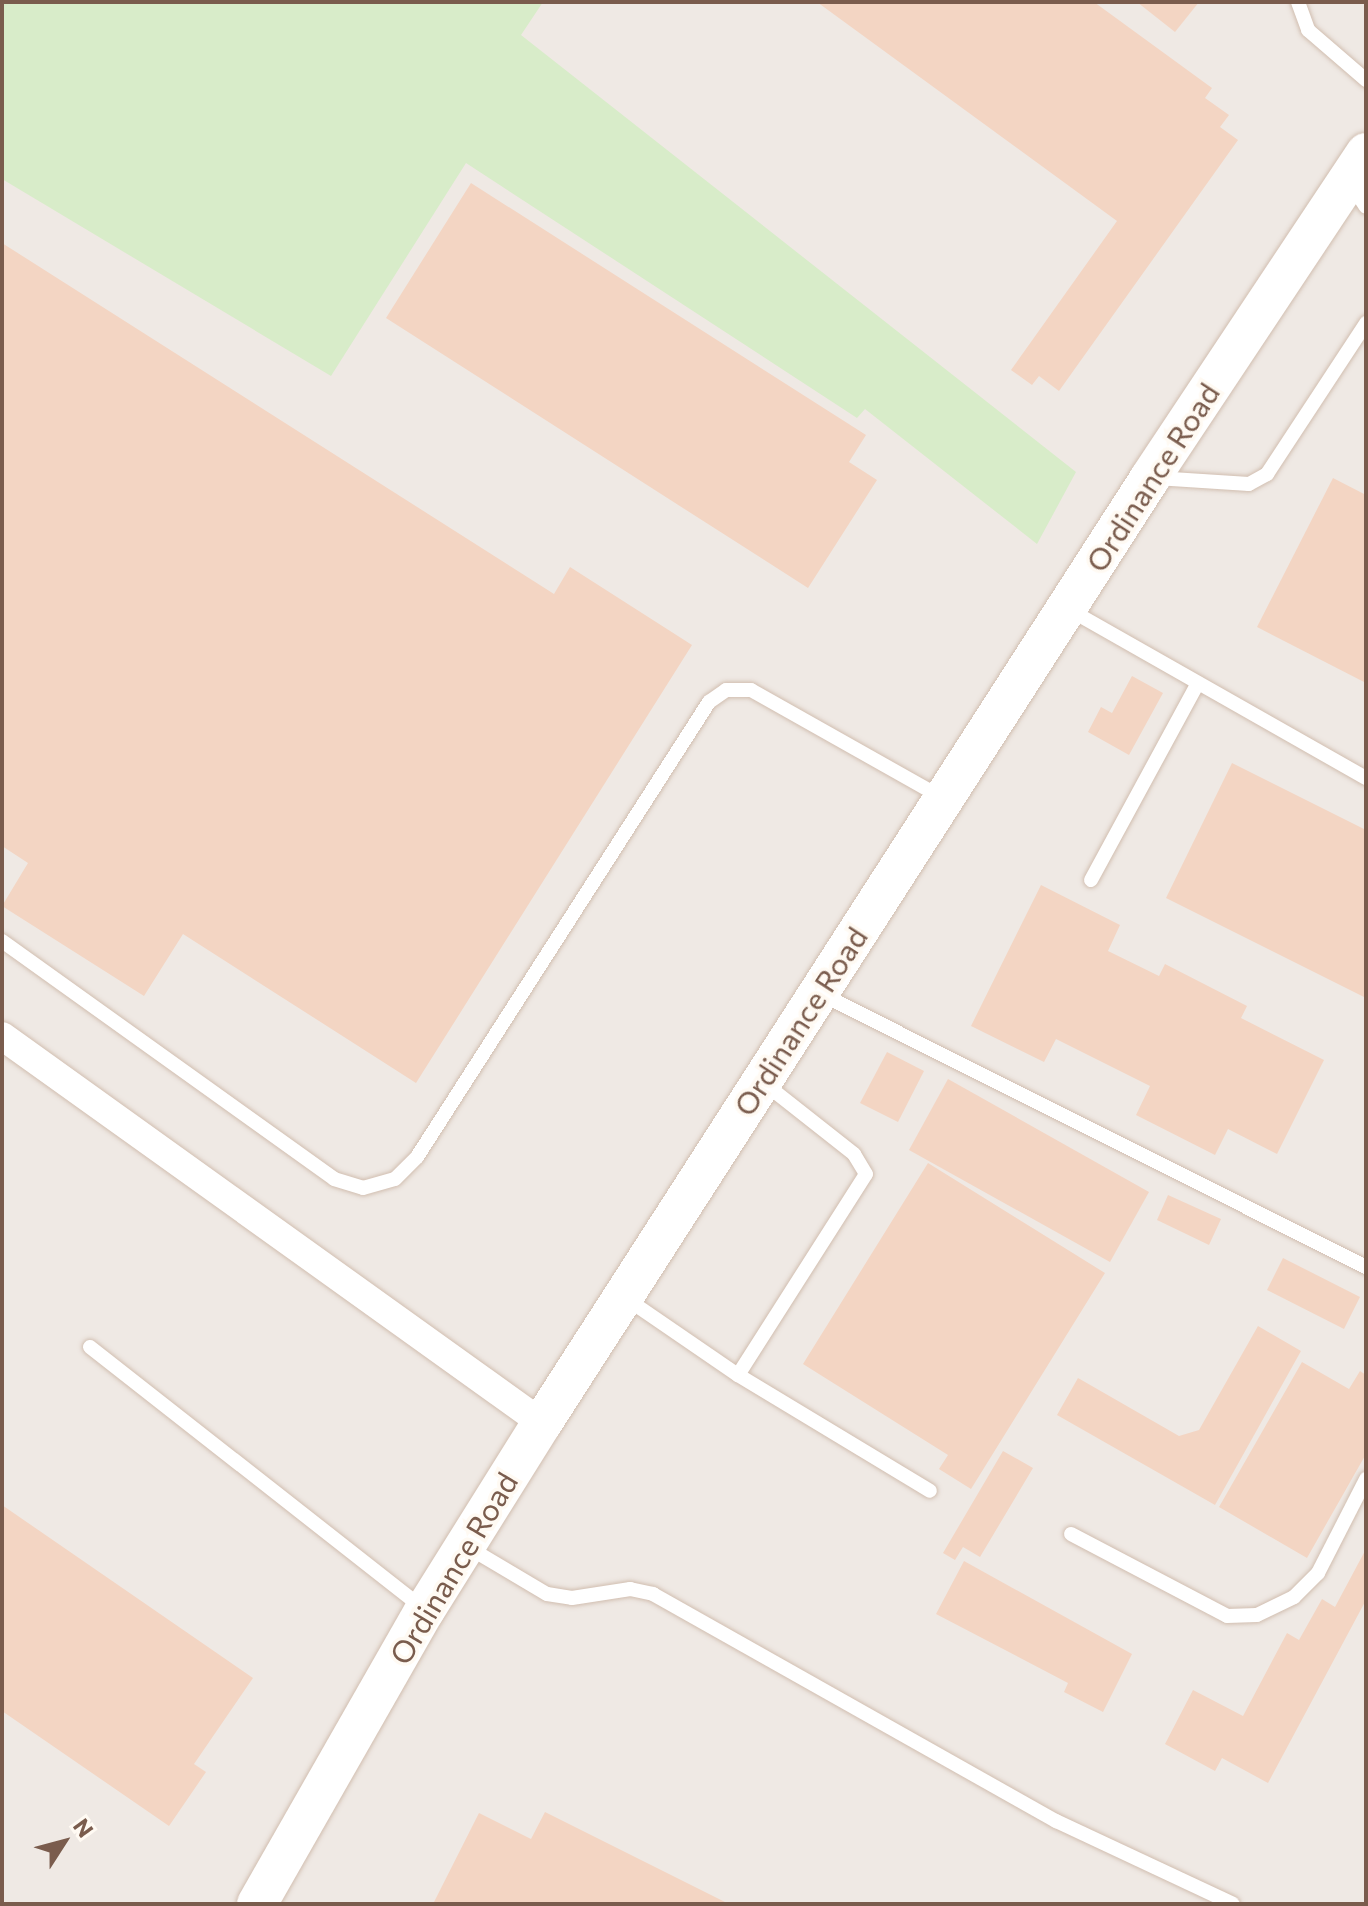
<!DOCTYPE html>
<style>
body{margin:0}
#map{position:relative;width:1368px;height:1906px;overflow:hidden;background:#fdf6ec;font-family:Commissioner,sans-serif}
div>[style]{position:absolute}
.industrial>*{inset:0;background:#efe9e4}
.green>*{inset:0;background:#d8ecc9}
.building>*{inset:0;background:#f3d5c3}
.roads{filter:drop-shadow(0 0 2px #d1beb0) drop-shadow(0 0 2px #d1beb0)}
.lane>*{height:14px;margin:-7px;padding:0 7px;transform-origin:7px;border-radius:7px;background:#fff}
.street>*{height:28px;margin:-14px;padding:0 14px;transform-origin:14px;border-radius:14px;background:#fff}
.secondary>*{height:40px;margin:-20px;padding:0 20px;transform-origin:20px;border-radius:20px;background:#fff}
span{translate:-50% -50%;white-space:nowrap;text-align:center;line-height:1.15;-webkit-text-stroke:7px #fffaf3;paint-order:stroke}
.street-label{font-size:30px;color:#7a5c4d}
.frame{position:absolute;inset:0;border:4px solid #7a5c4d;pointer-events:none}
.north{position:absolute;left:24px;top:1802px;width:80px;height:80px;-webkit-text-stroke:6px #fffaf3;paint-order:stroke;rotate:54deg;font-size:22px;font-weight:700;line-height:32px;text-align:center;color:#7a5c4d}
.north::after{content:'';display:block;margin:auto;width:28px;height:36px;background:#7a5c4d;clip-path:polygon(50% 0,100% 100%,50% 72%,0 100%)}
</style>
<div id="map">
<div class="industrial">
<i style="clip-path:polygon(2px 2px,1366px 2px,1366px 1904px,2px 1904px)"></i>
</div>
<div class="green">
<i style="clip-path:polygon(2px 2px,543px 2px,521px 35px,1076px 472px,1037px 544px,865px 409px,857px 418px,466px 163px,331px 376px,2px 179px)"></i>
</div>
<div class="building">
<i style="clip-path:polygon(817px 2px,1094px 2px,1212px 88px,1205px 98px,1229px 115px,1220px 127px,1238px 140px,1059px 391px,1039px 376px,1032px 385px,1011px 370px,1117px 221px)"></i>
<i style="clip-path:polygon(1137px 2px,1199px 2px,1175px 32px)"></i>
<i style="clip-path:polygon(471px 183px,866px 435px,849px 462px,877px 480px,808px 588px,386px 318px)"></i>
<i style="clip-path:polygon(2px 243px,554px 594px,570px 567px,692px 645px,416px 1083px,183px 934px,144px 996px,2px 906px,28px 863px,2px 846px)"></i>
<i style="clip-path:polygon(1333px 478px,1366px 495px,1366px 683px,1257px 627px)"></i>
<i style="clip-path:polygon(1132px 676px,1163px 693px,1129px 755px,1088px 732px,1101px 707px,1112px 713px)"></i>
<i style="clip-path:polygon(1232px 763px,1366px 830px,1366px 998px,1166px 898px)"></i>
<i style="clip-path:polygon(1041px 885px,1120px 925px,1108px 951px,1159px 976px,1165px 964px,1247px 1006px,1241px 1018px,1324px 1060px,1277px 1154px,1228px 1129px,1215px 1155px,1136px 1115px,1150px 1086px,1056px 1039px,1044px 1062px,971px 1026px)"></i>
<i style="clip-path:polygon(887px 1052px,924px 1071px,898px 1122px,860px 1103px)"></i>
<i style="clip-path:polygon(948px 1079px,1149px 1192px,1110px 1262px,909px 1150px)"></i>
<i style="clip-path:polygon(928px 1163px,1105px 1273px,971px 1489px,939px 1469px,948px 1455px,803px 1364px)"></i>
<i style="clip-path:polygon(1168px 1195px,1221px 1219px,1209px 1245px,1157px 1220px)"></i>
<i style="clip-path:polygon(1283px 1258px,1360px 1297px,1344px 1329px,1267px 1290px)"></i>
<i style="clip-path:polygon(1258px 1326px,1301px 1351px,1215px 1505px,1057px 1415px,1078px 1378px,1179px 1436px,1199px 1430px)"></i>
<i style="clip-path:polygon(1302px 1362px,1349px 1389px,1360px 1371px,1366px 1375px,1366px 1454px,1307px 1558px,1219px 1507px)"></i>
<i style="clip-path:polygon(1003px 1451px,1033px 1468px,980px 1557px,963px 1547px,955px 1560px,943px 1553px)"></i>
<i style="clip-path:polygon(2px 1505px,253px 1678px,194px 1764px,206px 1772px,169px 1826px,2px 1711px)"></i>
<i style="clip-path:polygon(1366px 1549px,1366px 1600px,1268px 1783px,1222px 1758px,1215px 1771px,1165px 1744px,1193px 1690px,1243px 1716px,1287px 1633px,1299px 1640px,1322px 1599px,1335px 1607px)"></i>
<i style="clip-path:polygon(964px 1561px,1132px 1654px,1103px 1712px,1064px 1692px,1068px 1683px,936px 1614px)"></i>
<i style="clip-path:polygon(545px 1812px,729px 1904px,433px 1904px,479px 1813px,531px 1839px)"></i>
</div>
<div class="roads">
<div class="lane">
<i style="left:1298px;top:2px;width:30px;rotate:70deg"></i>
<i style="left:1308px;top:30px;width:77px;rotate:40.8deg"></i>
<i style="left:1351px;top:184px;width:27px;rotate:57deg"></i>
<i style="left:1156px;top:478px;width:93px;rotate:3.7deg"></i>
<i style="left:1249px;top:484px;width:21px;rotate:-29deg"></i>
<i style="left:1267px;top:474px;width:181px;rotate:-56.7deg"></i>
<i style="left:1070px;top:610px;width:340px;rotate:29.6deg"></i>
<i style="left:1091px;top:880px;width:224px;rotate:-61.5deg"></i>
<i style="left:2px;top:941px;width:408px;rotate:35.6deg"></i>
<i style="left:334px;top:1179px;width:30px;rotate:17deg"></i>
<i style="left:363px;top:1188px;width:33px;rotate:-16deg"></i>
<i style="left:395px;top:1179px;width:31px;rotate:-45deg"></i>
<i style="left:417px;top:1157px;width:541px;rotate:-57.31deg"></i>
<i style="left:709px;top:702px;width:21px;rotate:-35deg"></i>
<i style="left:726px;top:690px;width:25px"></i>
<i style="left:751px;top:690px;width:218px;rotate:29.4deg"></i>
<i style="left:819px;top:993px;width:612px;rotate:26.61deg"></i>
<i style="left:624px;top:1297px;width:138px;rotate:34.4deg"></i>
<i style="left:738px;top:1375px;width:224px;rotate:31.1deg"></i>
<i style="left:90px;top:1347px;width:422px;rotate:38.1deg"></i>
<i style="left:738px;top:1375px;width:238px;rotate:-57.5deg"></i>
<i style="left:866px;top:1174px;width:23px;rotate:-121deg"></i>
<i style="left:854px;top:1154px;width:113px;rotate:-141.8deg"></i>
<i style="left:1071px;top:1534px;width:176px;rotate:27.7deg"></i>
<i style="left:1227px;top:1616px;width:30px;rotate:-2deg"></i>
<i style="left:1257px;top:1615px;width:41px;rotate:-25.9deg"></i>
<i style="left:1294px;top:1597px;width:34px;rotate:-45deg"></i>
<i style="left:1318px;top:1573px;width:106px;rotate:-62.9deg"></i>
<i style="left:466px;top:1546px;width:94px;rotate:30.7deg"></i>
<i style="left:547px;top:1594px;width:25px;rotate:9deg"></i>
<i style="left:572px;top:1598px;width:59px;rotate:-8.8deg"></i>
<i style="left:630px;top:1589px;width:24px;rotate:12deg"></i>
<i style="left:653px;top:1594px;width:463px;rotate:29.4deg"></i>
<i style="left:1056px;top:1821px;width:195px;rotate:25.1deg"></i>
</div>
<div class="street">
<i style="left:2px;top:1036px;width:664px;rotate:35.63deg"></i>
</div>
<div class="secondary">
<i style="left:257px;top:1904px;width:339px;rotate:-60.3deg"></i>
<i style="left:425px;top:1610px;width:221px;rotate:-58deg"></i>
<i style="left:542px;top:1423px;width:1124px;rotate:-57.24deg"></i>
<i style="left:1150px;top:478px;width:390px;rotate:-56.4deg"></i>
</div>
</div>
<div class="street-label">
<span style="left:1152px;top:477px;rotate:-57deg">Ordinance Road</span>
<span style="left:800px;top:1021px;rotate:-57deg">Ordinance Road</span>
<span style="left:453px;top:1568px;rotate:-59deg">Ordinance Road</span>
</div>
<div class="frame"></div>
<div class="north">N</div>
</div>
